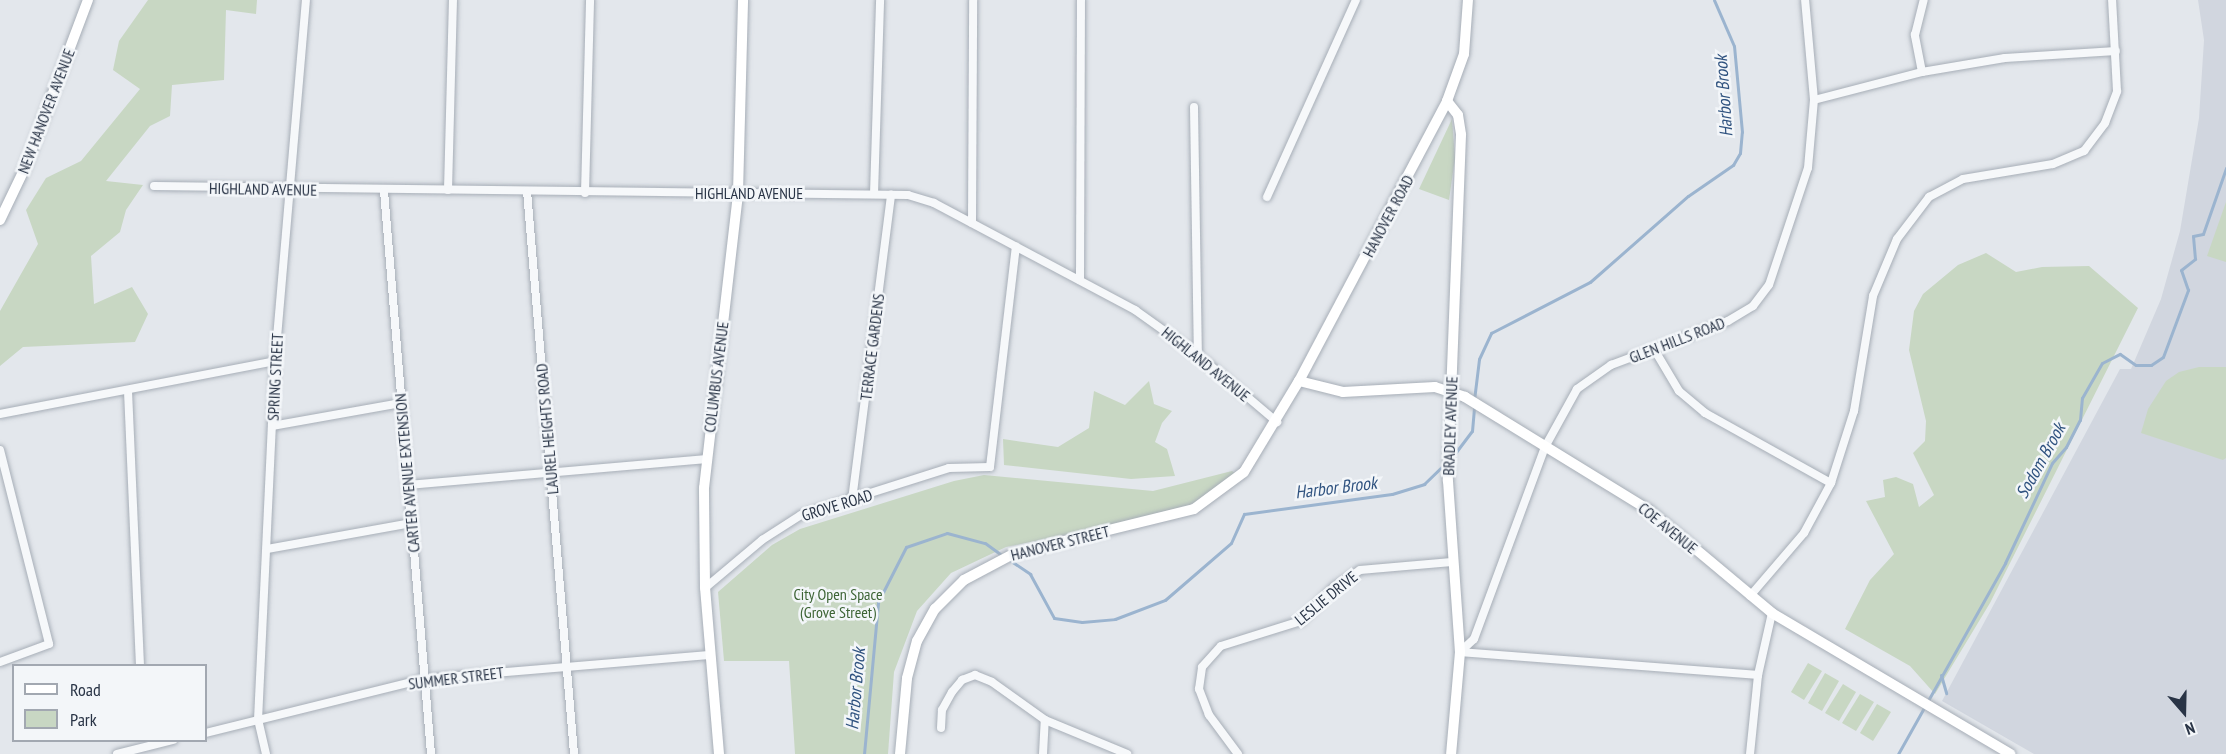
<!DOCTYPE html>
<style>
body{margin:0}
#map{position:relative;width:2226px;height:754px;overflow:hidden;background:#e3e7ec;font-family:"PT Sans Narrow",sans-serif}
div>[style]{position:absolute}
.built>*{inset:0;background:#d1d6df}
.green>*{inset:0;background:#c8d7c3}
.stream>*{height:3px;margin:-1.5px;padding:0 1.5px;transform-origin:1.5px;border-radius:1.5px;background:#9bb4cf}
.roads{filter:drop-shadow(0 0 2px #a7aeb7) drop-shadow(0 0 2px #a7aeb7)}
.street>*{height:8px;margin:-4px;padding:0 4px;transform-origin:4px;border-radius:4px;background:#f6f8fa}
.secondary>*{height:10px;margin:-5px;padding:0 5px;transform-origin:5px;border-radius:5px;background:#fff}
span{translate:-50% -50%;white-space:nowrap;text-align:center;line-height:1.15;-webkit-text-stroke:5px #f3f6f9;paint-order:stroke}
.street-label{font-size:16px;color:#293446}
.park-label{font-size:16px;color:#3d6435}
.water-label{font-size:18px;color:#2f527f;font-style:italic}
.legend{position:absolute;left:12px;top:664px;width:195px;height:78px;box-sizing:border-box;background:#f3f6f9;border:2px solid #a2a8b1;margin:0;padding:8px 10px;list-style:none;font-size:18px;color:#293446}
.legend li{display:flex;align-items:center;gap:12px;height:30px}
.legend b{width:30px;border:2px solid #a2a8b1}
.north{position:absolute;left:2154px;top:682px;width:60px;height:60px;-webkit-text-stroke:4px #f3f6f9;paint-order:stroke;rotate:160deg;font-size:16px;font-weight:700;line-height:24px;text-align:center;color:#293446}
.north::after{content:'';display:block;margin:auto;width:21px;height:27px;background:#293446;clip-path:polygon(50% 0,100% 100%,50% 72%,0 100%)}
</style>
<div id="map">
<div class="built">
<i style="clip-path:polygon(2198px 0,2226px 0,2226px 754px,2034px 754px,1942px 701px,2120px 369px,2131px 369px,2161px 299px,2180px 231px,2199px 118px,2204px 40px)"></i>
</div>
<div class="green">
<i style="clip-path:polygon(148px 0,257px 0,256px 14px,226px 10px,224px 80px,172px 85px,170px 116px,150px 126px,106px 181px,143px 185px,126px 210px,120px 232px,91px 256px,94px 304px,132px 287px,148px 314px,135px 342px,23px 347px,0 366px,0 311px,38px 244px,26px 210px,46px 178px,81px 161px,140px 89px,113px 70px,119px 41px)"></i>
<i style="clip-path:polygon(1452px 119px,1455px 158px,1449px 200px,1419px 189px)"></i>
<i style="clip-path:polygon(2226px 202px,2226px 262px,2207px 256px)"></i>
<i style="clip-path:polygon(1986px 253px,2016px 272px,2042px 267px,2089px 266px,2138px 308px,1990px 603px,1935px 694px,1910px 666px,1845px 629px,1870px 580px,1894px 554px,1866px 501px,1885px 497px,1883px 480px,1896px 477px,1913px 484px,1919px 507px,1934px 495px,1913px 453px,1925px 441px,1926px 421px,1909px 350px,1914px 311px,1923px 294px,1958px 265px)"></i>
<i style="clip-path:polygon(2199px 367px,2226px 367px,2226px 458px,2223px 460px,2141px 433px,2148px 409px,2166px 381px,2179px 372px)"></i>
<i style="clip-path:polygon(1149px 381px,1154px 404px,1172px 411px,1162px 423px,1155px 442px,1167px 449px,1175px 476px,1131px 479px,1004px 465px,1003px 439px,1058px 447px,1089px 428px,1094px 391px,1125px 405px)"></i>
<i style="clip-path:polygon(1232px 471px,1237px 475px,1209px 496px,1175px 512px,1006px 547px,951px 573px,917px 611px,894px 672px,888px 754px,795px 754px,789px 661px,724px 661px,718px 592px,772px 545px,800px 529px,954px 481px,984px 475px,1153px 491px)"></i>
<i style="clip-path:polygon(1808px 663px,1822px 671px,1804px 700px,1791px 692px)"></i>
<i style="clip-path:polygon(1825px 673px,1839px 681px,1822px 711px,1808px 703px)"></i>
<i style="clip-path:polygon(1843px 684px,1856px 692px,1839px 721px,1825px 713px)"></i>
<i style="clip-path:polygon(1860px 694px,1874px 702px,1856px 731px,1842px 723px)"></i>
<i style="clip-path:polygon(1877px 704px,1891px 712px,1873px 741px,1860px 733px)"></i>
</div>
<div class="stream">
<i style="left:1474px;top:400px;width:41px;rotate:-83deg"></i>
<i style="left:1479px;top:359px;width:29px;rotate:-65deg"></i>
<i style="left:1491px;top:333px;width:111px;rotate:-27.3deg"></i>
<i style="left:1590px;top:282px;width:130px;rotate:-41.3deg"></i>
<i style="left:1688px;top:196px;width:55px;rotate:-34.6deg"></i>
<i style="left:1733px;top:165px;width:14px;rotate:-60deg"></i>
<i style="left:1740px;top:153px;width:21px;rotate:-85deg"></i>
<i style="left:1742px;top:132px;width:86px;rotate:-95.3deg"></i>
<i style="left:1734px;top:46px;width:50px;rotate:-113.5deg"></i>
<i style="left:1453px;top:456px;width:31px;rotate:-53deg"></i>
<i style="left:1472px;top:431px;width:24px;rotate:-85deg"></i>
<i style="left:1008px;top:559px;width:27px;rotate:34deg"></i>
<i style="left:1030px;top:574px;width:50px;rotate:61.4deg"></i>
<i style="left:1054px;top:618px;width:28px;rotate:8deg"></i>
<i style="left:1082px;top:622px;width:33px;rotate:-5deg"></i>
<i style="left:1115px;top:619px;width:53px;rotate:-20.8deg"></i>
<i style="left:1165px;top:600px;width:87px;rotate:-40.8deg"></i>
<i style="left:1231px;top:543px;width:32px;rotate:-66deg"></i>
<i style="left:1244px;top:514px;width:149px;rotate:-7.7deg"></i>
<i style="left:1392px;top:494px;width:34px;rotate:-17deg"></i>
<i style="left:1424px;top:484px;width:30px;rotate:-44deg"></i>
<i style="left:1941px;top:675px;width:19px;rotate:74deg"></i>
<i style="left:864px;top:754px;width:153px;rotate:-84.7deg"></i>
<i style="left:878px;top:602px;width:62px;rotate:-63deg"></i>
<i style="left:906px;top:547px;width:43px;rotate:-18.9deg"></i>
<i style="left:947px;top:533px;width:39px;rotate:15deg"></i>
<i style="left:985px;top:543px;width:22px;rotate:36deg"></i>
<i style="left:1898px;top:754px;width:219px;rotate:-60.7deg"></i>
<i style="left:2005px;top:563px;width:110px;rotate:-64.8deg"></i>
<i style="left:2052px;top:463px;width:21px;rotate:-49deg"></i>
<i style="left:2066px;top:447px;width:30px;rotate:-63deg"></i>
<i style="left:2080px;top:420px;width:22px;rotate:-85deg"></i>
<i style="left:2082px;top:398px;width:40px;rotate:-60.3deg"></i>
<i style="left:2102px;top:363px;width:20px;rotate:-27deg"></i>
<i style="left:2120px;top:354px;width:19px;rotate:35deg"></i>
<i style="left:2136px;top:365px;width:15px"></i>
<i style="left:2151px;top:365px;width:14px;rotate:-34deg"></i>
<i style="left:2163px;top:357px;width:72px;rotate:-69.5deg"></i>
<i style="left:2188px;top:290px;width:21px;rotate:-109deg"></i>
<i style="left:2181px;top:270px;width:18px;rotate:-38deg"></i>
<i style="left:2195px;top:259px;width:23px;rotate:-95deg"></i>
<i style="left:2193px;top:236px;width:10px;rotate:-11deg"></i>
<i style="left:2203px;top:234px;width:70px;rotate:-70.8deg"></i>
</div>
<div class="roads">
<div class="street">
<i style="left:1922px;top:72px;width:38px;rotate:-101deg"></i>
<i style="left:1915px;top:35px;width:36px;rotate:-76deg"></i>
<i style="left:1814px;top:100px;width:112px;rotate:-14.5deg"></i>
<i style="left:1922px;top:72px;width:84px;rotate:-9.6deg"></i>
<i style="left:2005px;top:58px;width:111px;rotate:-3.6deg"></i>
<i style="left:1194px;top:107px;width:248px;rotate:89.1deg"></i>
<i style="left:154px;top:186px;width:754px;rotate:0.68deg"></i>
<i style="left:908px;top:195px;width:27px;rotate:17deg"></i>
<i style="left:934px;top:203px;width:228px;rotate:28deg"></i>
<i style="left:1135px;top:310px;width:77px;rotate:35.5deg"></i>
<i style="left:1198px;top:355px;width:104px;rotate:40.3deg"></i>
<i style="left:448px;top:190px;width:190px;rotate:-88.5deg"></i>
<i style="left:384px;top:191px;width:565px;rotate:85.23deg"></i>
<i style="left:527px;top:191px;width:565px;rotate:85.23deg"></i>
<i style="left:585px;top:193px;width:193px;rotate:-88.5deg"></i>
<i style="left:874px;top:194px;width:194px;rotate:-88.2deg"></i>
<i style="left:1267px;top:197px;width:216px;rotate:-65.7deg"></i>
<i style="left:972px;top:223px;width:223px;rotate:-89.7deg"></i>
<i style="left:1080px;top:280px;width:280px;rotate:-89.8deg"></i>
<i style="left:1654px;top:349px;width:49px;rotate:59.2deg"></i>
<i style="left:1679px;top:391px;width:34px;rotate:40deg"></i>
<i style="left:1705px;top:413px;width:144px;rotate:29.1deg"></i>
<i style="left:128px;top:391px;width:275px;rotate:87.5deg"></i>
<i style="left:0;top:414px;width:280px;rotate:-10.9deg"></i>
<i style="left:272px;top:426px;width:131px;rotate:-10.1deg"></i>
<i style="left:0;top:450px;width:200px;rotate:75.8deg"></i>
<i style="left:49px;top:644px;width:52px;rotate:159.8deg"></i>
<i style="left:409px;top:485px;width:298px;rotate:-5deg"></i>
<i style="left:852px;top:500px;width:308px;rotate:-82.7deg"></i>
<i style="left:267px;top:549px;width:147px;rotate:-10.2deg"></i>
<i style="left:705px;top:588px;width:75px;rotate:-40.1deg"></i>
<i style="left:762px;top:540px;width:46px;rotate:-32.7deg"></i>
<i style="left:801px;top:515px;width:155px;rotate:-17.6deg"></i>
<i style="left:949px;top:468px;width:41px;rotate:-1.4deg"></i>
<i style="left:990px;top:467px;width:222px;rotate:-83.3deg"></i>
<i style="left:1750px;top:596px;width:83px;rotate:-49.4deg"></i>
<i style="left:1804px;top:533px;width:57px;rotate:-61.6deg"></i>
<i style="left:1831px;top:483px;width:76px;rotate:-72.3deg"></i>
<i style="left:1854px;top:411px;width:117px;rotate:-80.6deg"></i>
<i style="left:1873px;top:296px;width:62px;rotate:-67.2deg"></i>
<i style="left:1897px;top:239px;width:53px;rotate:-52.7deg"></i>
<i style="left:1929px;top:197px;width:38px;rotate:-28deg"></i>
<i style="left:1963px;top:179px;width:91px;rotate:-9.5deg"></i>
<i style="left:2053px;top:164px;width:34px;rotate:-23deg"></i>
<i style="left:2084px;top:151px;width:35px;rotate:-53deg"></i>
<i style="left:2105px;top:123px;width:34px;rotate:-69deg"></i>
<i style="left:2117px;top:91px;width:91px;rotate:-93.1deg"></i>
<i style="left:1460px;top:652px;width:19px;rotate:-43deg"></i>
<i style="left:1474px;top:639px;width:205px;rotate:-69.7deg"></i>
<i style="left:1545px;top:447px;width:66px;rotate:-61.1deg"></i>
<i style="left:1577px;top:389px;width:42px;rotate:-35.2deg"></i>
<i style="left:1611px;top:365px;width:125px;rotate:-20.6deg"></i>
<i style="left:1728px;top:321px;width:29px;rotate:-31deg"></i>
<i style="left:1753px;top:306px;width:26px;rotate:-53deg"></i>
<i style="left:1769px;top:285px;width:123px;rotate:-71.6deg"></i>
<i style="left:1808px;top:168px;width:68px;rotate:-85deg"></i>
<i style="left:1814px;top:100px;width:100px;rotate:-95.1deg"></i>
<i style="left:1460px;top:652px;width:299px;rotate:4.4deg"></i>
<i style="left:941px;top:728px;width:18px;rotate:-87deg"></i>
<i style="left:942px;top:710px;width:21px;rotate:-61deg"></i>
<i style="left:952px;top:692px;width:16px;rotate:-50deg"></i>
<i style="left:962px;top:680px;width:14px;rotate:-21deg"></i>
<i style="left:975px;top:675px;width:18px;rotate:22deg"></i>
<i style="left:992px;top:682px;width:65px;rotate:35.6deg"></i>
<i style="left:1045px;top:720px;width:89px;rotate:22.5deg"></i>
<i style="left:206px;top:733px;width:225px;rotate:-13.9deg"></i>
<i style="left:424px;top:679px;width:288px;rotate:-4.8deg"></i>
<i style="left:117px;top:754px;width:58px;rotate:-14deg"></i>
<i style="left:266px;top:754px;width:35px;rotate:-103deg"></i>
<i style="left:258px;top:720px;width:359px;rotate:-87.3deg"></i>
<i style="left:275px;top:361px;width:362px;rotate:-85.1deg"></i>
<i style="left:1043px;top:754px;width:34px;rotate:-87deg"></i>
<i style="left:1238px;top:754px;width:49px;rotate:-126.6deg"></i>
<i style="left:1209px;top:715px;width:28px;rotate:-111deg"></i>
<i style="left:1199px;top:689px;width:22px;rotate:-82deg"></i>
<i style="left:1202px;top:667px;width:28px;rotate:-48deg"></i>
<i style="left:1221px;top:646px;width:84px;rotate:-17.4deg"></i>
<i style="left:1301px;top:621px;width:47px;rotate:-45.9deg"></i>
<i style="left:1334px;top:587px;width:31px;rotate:-33deg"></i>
<i style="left:1360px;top:570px;width:92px;rotate:-5deg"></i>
<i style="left:1750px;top:754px;width:79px;rotate:-84.2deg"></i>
<i style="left:1758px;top:675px;width:64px;rotate:-77.3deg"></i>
</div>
<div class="secondary">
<i style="left:1447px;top:101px;width:18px;rotate:52deg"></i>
<i style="left:1458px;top:115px;width:20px;rotate:81deg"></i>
<i style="left:1461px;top:135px;width:346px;rotate:92.2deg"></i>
<i style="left:1448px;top:481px;width:171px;rotate:86deg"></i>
<i style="left:1460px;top:652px;width:102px;rotate:95deg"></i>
<i style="left:0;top:220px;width:55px;rotate:-64.4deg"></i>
<i style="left:24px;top:170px;width:182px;rotate:-69.4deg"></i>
<i style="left:1299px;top:381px;width:45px;rotate:14deg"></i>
<i style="left:1343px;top:392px;width:92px;rotate:-3.1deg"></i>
<i style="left:1435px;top:387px;width:32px;rotate:18deg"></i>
<i style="left:1465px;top:397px;width:216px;rotate:31.6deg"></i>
<i style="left:1649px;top:510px;width:160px;rotate:39.9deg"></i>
<i style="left:1772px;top:613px;width:277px;rotate:30.6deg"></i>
<i style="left:719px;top:754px;width:167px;rotate:-94.8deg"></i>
<i style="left:705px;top:588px;width:100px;rotate:-90.6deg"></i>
<i style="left:704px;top:488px;width:297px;rotate:-83.4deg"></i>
<i style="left:738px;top:193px;width:193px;rotate:-88.5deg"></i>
<i style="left:900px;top:754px;width:76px;rotate:-84.7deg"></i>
<i style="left:907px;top:678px;width:38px;rotate:-75deg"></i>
<i style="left:917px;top:641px;width:37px;rotate:-61deg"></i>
<i style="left:935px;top:609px;width:41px;rotate:-45deg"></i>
<i style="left:964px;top:580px;width:58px;rotate:-27.9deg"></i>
<i style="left:1015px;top:553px;width:184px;rotate:-13.8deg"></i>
<i style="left:1194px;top:509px;width:62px;rotate:-36.5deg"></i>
<i style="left:1244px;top:472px;width:106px;rotate:-58.9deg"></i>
<i style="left:1299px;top:381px;width:317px;rotate:-62.1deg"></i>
<i style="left:1447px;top:101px;width:50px;rotate:-70.1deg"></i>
<i style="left:1464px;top:54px;width:54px;rotate:-85.8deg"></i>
</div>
</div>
<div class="street-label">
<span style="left:46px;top:111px;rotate:-69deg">NEW HANOVER AVENUE</span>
<span style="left:263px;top:189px;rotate:1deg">HIGHLAND AVENUE</span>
<span style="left:749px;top:193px">HIGHLAND AVENUE</span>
<span style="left:1388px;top:216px;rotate:-62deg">HANOVER ROAD</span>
<span style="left:1677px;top:340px;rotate:-21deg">GLEN HILLS ROAD</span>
<span style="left:872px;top:347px;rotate:-83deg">TERRACE GARDENS</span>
<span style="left:1206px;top:364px;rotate:39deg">HIGHLAND AVENUE</span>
<span style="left:275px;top:377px;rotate:-87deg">SPRING STREET</span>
<span style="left:716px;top:377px;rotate:-83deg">COLUMBUS AVENUE</span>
<span style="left:1450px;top:426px;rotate:-88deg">BRADLEY AVENUE</span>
<span style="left:547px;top:429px;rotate:-95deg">LAUREL HEIGHTS ROAD</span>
<span style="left:407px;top:473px;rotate:-95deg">CARTER AVENUE EXTENSION</span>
<span style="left:837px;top:505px;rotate:-17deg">GROVE ROAD</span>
<span style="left:1668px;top:528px;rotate:39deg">COE AVENUE</span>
<span style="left:1060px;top:543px;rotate:-14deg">HANOVER STREET</span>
<span style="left:1326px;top:598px;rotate:-39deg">LESLIE DRIVE</span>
<span style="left:456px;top:678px;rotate:-7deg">SUMMER STREET</span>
</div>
<div class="park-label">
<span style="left:838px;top:603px">City Open Space<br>(Grove Street)</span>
</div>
<div class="water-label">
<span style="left:1724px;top:96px;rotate:-94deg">Harbor Brook</span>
<span style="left:2041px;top:461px;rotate:-61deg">Sodom Brook</span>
<span style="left:1336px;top:488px;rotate:-7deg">Harbor Brook</span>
<span style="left:856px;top:689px;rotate:-85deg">Harbor Brook</span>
</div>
<ul class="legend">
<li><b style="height:8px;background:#fff"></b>Road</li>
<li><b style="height:16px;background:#c8d7c3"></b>Park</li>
</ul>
<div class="north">N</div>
</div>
